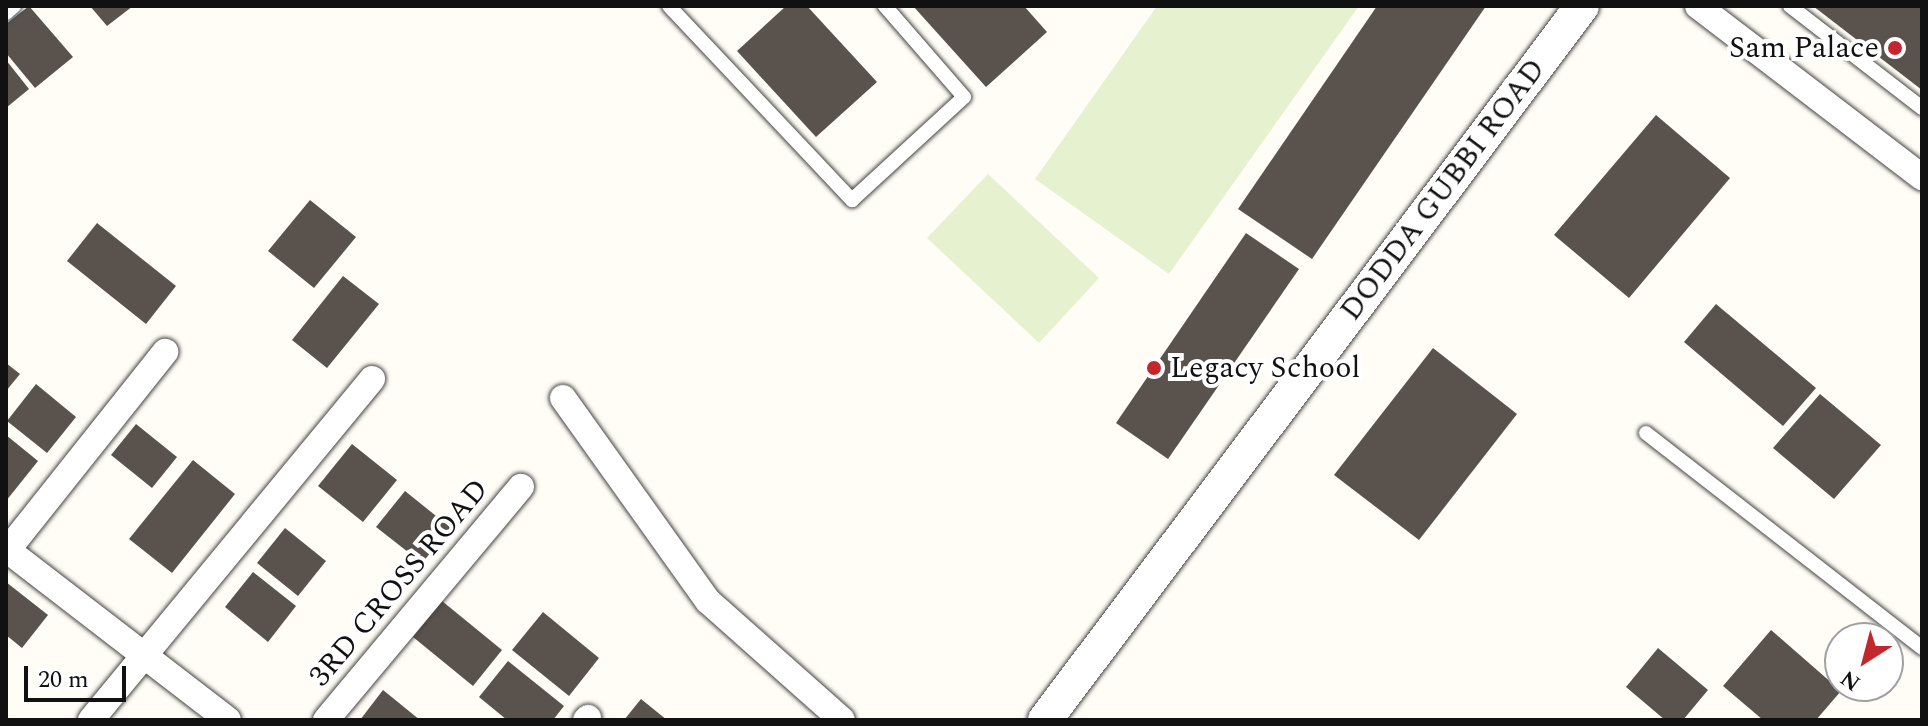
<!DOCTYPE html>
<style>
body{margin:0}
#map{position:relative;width:1928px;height:726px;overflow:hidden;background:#fffdf5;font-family:Spectral,serif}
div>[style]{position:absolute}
.pitch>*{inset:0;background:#e6f2cf}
.building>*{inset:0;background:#5a524d}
.roads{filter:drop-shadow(0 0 2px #444) drop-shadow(0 0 2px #444)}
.service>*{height:14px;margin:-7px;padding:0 7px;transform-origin:7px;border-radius:7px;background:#fff}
.minor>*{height:26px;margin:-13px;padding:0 13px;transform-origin:13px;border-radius:13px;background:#fff}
.tertiary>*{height:34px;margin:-17px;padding:0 17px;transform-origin:17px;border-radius:17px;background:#fff}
.dots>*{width:22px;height:22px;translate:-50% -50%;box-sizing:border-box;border:4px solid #fff;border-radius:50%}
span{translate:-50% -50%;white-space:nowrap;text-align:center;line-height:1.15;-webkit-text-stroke:8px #fff;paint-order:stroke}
.poi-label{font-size:30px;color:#111}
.right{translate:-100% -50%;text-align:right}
.left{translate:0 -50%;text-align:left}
.street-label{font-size:30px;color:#111}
.frame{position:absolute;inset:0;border:8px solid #111;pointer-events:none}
.north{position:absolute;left:1824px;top:622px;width:80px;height:80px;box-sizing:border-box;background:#fff;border:2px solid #a0a0a0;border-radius:50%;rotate:216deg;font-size:22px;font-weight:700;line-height:32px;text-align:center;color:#111}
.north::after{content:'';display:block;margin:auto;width:28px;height:36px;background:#c4262e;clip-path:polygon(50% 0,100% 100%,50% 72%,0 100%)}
.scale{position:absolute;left:24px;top:666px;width:102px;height:36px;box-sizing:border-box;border:4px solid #111;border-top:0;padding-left:10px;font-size:24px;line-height:28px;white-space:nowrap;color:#111;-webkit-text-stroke:6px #fff;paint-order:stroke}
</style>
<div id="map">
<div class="pitch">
<i style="clip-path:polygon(1157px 6px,1359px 6px,1169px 274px,1035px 179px)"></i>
<i style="clip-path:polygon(988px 174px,1099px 278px,1039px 343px,927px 238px)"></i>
</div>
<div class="building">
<i style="clip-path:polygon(29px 6px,73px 57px,35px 88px,6px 53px,6px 24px)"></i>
<i style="clip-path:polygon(90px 6px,133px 6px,107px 26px)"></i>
<i style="clip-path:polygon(786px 6px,807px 6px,877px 82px,816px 137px,737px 51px)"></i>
<i style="clip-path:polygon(913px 6px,1024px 6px,1047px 32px,986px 87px)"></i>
<i style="clip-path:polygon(1377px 6px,1486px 6px,1312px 259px,1238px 209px)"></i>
<i style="clip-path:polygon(1813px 6px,1922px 6px,1922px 90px)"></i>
<i style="clip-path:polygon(6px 60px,29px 89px,6px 108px)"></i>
<i style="clip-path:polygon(1656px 115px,1730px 178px,1629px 298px,1554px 235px)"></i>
<i style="clip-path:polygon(310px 200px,356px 237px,314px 288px,268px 251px)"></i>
<i style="clip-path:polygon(97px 223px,176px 286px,146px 324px,67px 261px)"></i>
<i style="clip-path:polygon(1246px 233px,1299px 269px,1168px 459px,1116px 423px)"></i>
<i style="clip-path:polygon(343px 276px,379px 304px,327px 368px,292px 340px)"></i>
<i style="clip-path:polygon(1716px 304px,1816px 388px,1783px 426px,1684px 342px)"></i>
<i style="clip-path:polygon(1433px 348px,1517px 414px,1419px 540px,1334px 475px)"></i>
<i style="clip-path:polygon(6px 363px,20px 374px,6px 391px)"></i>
<i style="clip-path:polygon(36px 384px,76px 417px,47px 453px,7px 421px)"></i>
<i style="clip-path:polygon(1820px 394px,1881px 445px,1834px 499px,1773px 448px)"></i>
<i style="clip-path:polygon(136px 424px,177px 457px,152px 488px,111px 455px)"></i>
<i style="clip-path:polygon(6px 435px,38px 461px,6px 501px)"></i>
<i style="clip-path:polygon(352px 444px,397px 480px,363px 522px,318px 486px)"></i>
<i style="clip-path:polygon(193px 460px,235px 494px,172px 573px,129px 539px)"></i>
<i style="clip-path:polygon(405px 491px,451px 528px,422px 563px,376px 527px)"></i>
<i style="clip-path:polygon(285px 528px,326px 561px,298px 596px,257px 563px)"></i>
<i style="clip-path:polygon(253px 572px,296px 606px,268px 642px,225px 607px)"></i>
<i style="clip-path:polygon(6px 582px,48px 615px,22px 648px,6px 635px)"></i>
<i style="clip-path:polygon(442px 601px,502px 650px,473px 686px,413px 637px)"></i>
<i style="clip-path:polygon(543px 612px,599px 658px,569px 696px,512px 650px)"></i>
<i style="clip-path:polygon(1771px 630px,1841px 691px,1816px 720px,1763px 720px,1723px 686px)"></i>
<i style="clip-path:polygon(1658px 648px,1708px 690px,1683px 720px,1665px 720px,1626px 687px)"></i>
<i style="clip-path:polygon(508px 661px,564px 706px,553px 720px,507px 720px,479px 697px)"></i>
<i style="clip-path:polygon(383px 690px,420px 720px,360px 720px)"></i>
<i style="clip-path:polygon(641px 699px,667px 720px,624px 720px)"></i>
</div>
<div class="roads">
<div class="service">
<i style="left:669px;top:6px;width:267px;rotate:46.7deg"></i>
<i style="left:852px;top:200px;width:152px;rotate:-42.6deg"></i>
<i style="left:964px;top:97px;width:121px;rotate:-131deg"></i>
<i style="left:1790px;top:6px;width:167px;rotate:37.7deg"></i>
<i style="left:6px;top:13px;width:11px;rotate:-41deg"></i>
<i style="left:1646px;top:433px;width:350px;rotate:37.9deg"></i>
</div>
<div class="minor">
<i style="left:1698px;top:6px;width:282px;rotate:37.4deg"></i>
<i style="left:563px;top:398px;width:249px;rotate:54.5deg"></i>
<i style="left:708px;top:601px;width:179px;rotate:41.6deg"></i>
<i style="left:6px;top:549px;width:280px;rotate:37.6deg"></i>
<i style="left:6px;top:552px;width:256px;rotate:-51.5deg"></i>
<i style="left:91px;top:720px;width:442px;rotate:-50.5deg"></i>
<i style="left:326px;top:720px;width:304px;rotate:-50.1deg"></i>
<i style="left:586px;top:720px;width:3px;rotate:-45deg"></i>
</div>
<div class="tertiary">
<i style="left:1045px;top:720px;width:893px;rotate:-53.05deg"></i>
</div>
</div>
<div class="dots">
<i style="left:1895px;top:48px;background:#c4262e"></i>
<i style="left:1154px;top:368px;background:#c4262e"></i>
</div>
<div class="poi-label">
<span class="right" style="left:1879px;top:48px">Sam Palace</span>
<span class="left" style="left:1170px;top:368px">Legacy School</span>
</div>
<div class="street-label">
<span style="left:1443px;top:190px;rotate:-53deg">DODDA GUBBI ROAD</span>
<span style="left:399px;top:583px;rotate:-50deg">3RD CROSS ROAD</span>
</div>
<div class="frame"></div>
<div class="north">N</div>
<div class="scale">20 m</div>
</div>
